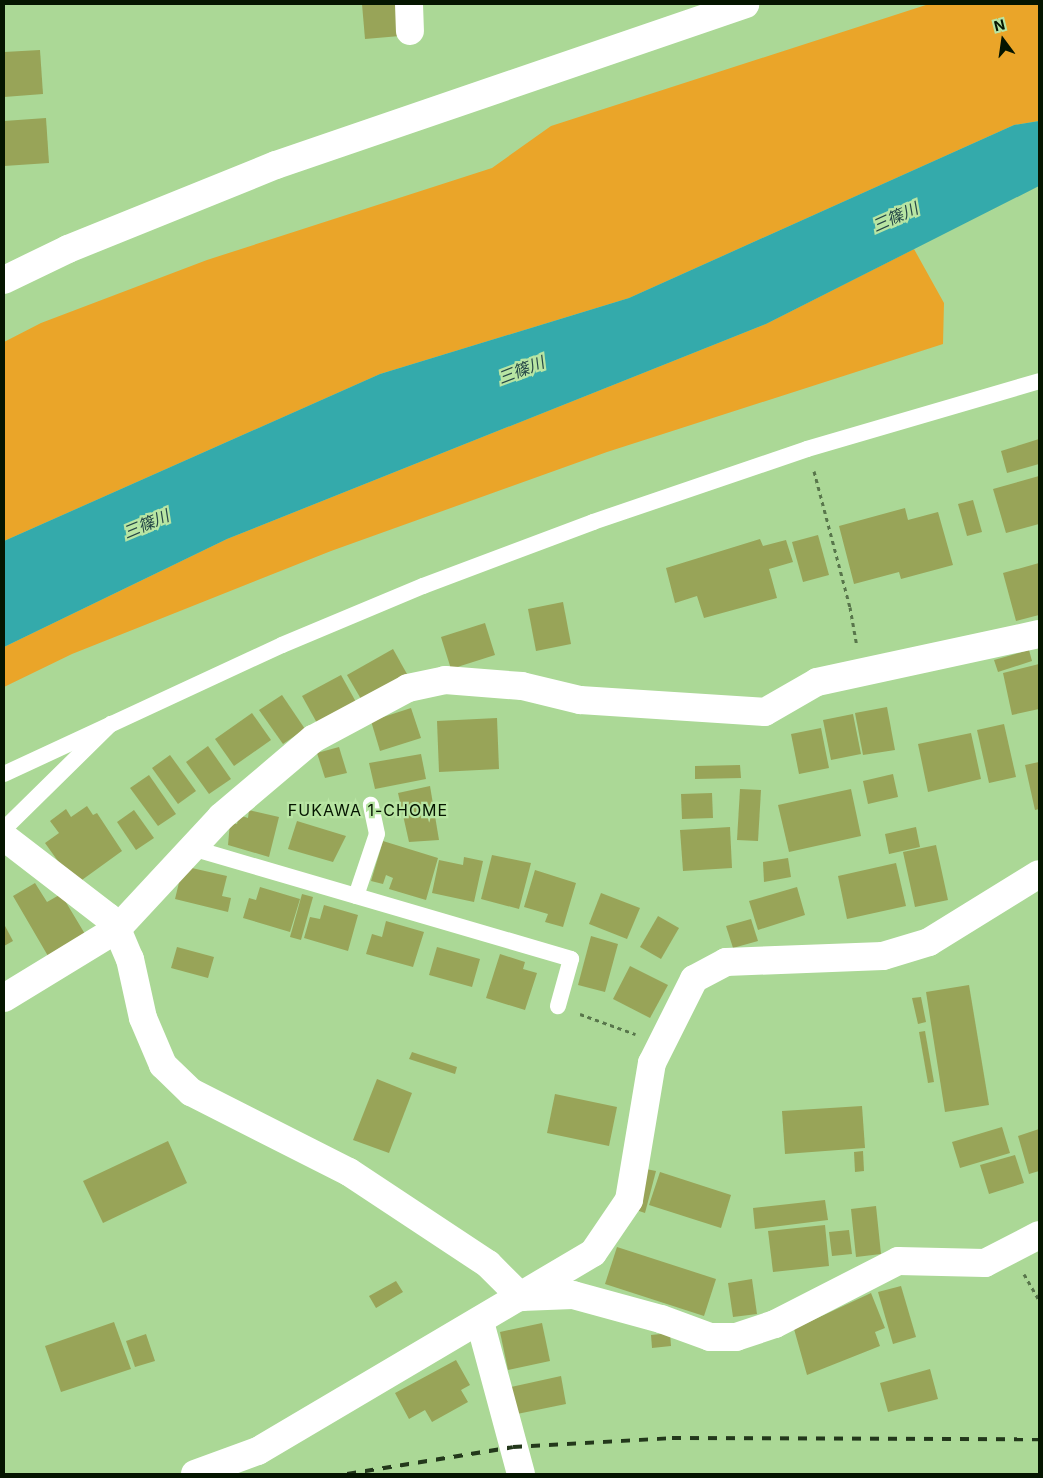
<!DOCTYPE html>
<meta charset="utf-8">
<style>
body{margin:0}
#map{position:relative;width:1043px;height:1478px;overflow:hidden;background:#abd896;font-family:Inter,"Noto Sans JP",sans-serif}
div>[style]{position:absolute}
.green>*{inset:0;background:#eaa529}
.water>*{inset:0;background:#34aaab}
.building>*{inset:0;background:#98a458}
.path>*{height:3px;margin-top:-1.5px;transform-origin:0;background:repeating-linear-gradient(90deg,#58764b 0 4px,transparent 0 8px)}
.service>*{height:16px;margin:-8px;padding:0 8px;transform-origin:8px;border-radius:8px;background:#fff}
.minor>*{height:28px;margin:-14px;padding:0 14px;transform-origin:14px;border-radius:14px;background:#fff}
.rail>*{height:4px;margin-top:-2px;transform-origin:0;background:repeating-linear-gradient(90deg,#23381b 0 9px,transparent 0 18px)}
span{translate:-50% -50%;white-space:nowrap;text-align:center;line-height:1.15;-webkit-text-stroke:4.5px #b8e5a3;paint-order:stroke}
.water-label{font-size:16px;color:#254747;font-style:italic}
.neighbourhood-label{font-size:16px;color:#051500;letter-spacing:1px}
.frame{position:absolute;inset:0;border:5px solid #051500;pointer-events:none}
.north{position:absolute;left:978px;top:15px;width:50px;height:50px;-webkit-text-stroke:4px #b8e5a3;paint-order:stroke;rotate:346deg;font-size:14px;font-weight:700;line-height:20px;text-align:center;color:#051500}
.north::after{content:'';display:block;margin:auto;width:18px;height:22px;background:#051500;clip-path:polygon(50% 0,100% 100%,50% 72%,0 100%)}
</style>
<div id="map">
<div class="green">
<i style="clip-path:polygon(929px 4px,1039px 4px,1039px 121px,1014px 125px,629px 298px,380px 374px,4px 541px,4px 342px,41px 323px,207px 260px,492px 168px,551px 126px)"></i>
<i style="clip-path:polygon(914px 249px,944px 303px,943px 344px,607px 452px,331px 551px,72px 654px,4px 687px,4px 647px,227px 539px,766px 324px)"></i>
</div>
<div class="water">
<i style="clip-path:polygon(1039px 121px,1039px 186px,766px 324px,227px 539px,4px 647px,4px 541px,380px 374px,629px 298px,1014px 125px)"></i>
</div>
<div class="building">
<i style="clip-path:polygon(362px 4px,397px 4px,400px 36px,365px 39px)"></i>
<i style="clip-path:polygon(40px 50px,43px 94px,4px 97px,4px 52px)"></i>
<i style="clip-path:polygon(46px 118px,49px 163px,4px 166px,4px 121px)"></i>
<i style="clip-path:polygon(1039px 439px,1039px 464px,1007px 473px,1001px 451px)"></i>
<i style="clip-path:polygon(1039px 476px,1039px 524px,1006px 533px,993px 489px)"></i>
<i style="clip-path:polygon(973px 500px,982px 532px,967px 536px,958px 504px)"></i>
<i style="clip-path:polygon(905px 508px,908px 520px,938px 512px,953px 565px,901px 579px,899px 572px,854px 584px,839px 526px)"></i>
<i style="clip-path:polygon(818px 535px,829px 575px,803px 582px,792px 542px)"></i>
<i style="clip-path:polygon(760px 539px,763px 546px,786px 540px,793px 562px,769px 569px,777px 598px,704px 618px,697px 596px,675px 603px,666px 568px)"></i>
<i style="clip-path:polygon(1039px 563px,1039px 615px,1016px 621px,1003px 573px)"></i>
<i style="clip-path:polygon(563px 602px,571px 644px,536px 651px,528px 609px)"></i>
<i style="clip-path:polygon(485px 623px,495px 655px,451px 669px,441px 637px)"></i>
<i style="clip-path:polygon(393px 649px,407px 674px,361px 699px,347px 675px)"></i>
<i style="clip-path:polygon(1029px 650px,1032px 661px,998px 672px,994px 660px)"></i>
<i style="clip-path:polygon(1039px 664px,1039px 709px,1012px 715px,1003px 673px)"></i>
<i style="clip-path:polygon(341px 675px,356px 702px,317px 723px,302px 696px)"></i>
<i style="clip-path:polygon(282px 695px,305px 729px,283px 744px,259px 710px)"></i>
<i style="clip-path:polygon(887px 707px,895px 750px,863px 755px,855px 713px)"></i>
<i style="clip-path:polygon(411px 708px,421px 738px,380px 751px,371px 721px)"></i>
<i style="clip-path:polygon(252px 713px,271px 740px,234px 766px,215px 739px)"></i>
<i style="clip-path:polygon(853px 714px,861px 754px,831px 760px,823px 720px)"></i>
<i style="clip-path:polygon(497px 718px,499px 769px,439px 772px,437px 721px)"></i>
<i style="clip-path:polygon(1004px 724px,1016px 777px,989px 783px,977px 730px)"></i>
<i style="clip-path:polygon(821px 728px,829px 768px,799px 774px,791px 734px)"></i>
<i style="clip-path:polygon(971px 733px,981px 779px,928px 792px,918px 744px)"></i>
<i style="clip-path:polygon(208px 746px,231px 779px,209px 794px,186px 762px)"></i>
<i style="clip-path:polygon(339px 747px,347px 773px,325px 778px,317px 753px)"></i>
<i style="clip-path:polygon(421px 754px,426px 779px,375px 789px,369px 763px)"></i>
<i style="clip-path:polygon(170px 755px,196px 791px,178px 804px,152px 768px)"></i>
<i style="clip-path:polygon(1039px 762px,1039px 809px,1035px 810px,1025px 765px)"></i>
<i style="clip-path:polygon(740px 765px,741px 778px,695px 779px,695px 766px)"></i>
<i style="clip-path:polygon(893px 774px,898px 797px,868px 804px,863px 781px)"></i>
<i style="clip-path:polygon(149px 775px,176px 814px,158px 826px,130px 788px)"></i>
<i style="clip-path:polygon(430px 786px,439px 840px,409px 842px,398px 793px)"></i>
<i style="clip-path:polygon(740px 789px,761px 790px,758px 841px,737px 840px)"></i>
<i style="clip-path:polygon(851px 789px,861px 836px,789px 852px,778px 805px)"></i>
<i style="clip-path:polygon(712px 793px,713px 818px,682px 819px,681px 794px)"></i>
<i style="clip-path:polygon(87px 806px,93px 815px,97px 813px,122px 851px,75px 885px,45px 843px,59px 833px,50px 821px,66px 809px,71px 817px)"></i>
<i style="clip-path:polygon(134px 810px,154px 838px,136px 850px,117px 822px)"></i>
<i style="clip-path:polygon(249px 810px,279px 817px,269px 857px,228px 845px,230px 822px,237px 824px,239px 815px,248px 818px)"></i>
<i style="clip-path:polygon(297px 821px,346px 836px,333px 862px,288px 849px)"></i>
<i style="clip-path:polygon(730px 827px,732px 868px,683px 871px,680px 830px)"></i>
<i style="clip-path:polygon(916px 827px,920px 847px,889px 854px,885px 834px)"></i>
<i style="clip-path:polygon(383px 841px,438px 858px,426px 900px,389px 889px,393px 878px,386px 875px,383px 884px,371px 881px)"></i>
<i style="clip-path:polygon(936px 845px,948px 900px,915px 907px,903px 852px)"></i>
<i style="clip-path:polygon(492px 855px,531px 863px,519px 909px,481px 899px)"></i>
<i style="clip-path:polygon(464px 857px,483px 861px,474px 902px,432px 893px,439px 860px,463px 865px)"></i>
<i style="clip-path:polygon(788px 858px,791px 877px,764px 882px,763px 862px)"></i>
<i style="clip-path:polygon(896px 863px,906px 906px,847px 919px,838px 876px)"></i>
<i style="clip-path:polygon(183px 866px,227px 876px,222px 896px,231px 898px,228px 912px,175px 899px)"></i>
<i style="clip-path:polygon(535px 870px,576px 883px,563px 927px,545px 922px,548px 914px,524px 907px)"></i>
<i style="clip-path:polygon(35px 883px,47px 902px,61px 894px,85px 934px,48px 956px,13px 896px)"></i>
<i style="clip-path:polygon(260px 887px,300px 899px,290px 932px,243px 918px,249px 898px,256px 900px)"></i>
<i style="clip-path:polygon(797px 887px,805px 915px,758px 930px,749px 901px)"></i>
<i style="clip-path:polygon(601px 893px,640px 908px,627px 939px,589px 924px)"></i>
<i style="clip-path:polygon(302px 894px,313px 897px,301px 940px,290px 937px)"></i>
<i style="clip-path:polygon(324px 905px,358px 915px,348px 951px,304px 938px,310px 917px,320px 919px)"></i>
<i style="clip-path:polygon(658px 916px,679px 928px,661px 959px,640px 947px)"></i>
<i style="clip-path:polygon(751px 919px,758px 941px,733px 948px,726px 926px)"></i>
<i style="clip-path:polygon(386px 921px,424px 932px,413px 967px,366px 954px,372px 934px,382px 937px)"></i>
<i style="clip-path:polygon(4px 924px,13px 941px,4px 946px)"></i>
<i style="clip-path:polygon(591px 936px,618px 944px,605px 992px,578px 985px)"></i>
<i style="clip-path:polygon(177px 947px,214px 957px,208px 978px,171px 968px)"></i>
<i style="clip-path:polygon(437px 947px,480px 959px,472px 987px,429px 975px)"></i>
<i style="clip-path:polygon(500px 954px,525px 962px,523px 969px,537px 973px,525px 1010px,486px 998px)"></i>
<i style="clip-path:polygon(630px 966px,668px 985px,650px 1018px,613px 999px)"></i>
<i style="clip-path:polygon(969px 985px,989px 1105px,945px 1112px,926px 992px)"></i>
<i style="clip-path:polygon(921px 997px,926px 1022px,918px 1024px,912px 998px)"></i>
<i style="clip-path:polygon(925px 1031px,934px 1082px,928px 1083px,919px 1032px)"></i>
<i style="clip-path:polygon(412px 1052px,457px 1067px,455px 1074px,409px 1059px)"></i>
<i style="clip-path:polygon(377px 1079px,412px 1093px,389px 1153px,353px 1140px)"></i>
<i style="clip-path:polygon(555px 1094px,617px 1107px,609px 1146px,547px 1133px)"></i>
<i style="clip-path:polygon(862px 1106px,865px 1148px,785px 1154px,782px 1111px)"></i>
<i style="clip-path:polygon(1002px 1127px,1010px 1153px,960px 1168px,952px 1142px)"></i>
<i style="clip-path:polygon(1039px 1129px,1039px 1171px,1029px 1174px,1018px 1136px)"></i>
<i style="clip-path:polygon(168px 1141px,187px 1183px,103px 1223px,83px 1181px)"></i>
<i style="clip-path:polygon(863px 1151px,864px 1171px,855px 1172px,854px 1152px)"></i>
<i style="clip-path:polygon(1015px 1155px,1024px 1183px,989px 1194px,980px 1165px)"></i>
<i style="clip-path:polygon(646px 1169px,656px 1171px,645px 1213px,636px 1210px)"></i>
<i style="clip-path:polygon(660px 1172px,731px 1195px,721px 1228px,649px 1205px)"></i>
<i style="clip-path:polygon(825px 1200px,828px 1220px,755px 1229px,753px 1208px)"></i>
<i style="clip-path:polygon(876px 1206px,881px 1254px,856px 1257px,851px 1209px)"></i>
<i style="clip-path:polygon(825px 1225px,829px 1266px,773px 1272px,768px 1231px)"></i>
<i style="clip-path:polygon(849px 1230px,852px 1254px,832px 1256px,829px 1232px)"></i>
<i style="clip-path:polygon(617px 1247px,716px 1279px,704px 1316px,605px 1284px)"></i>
<i style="clip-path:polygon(752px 1279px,757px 1314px,733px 1317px,728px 1283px)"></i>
<i style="clip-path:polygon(396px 1281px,403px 1292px,376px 1308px,369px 1296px)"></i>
<i style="clip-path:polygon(901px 1286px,916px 1337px,893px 1344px,878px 1292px)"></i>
<i style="clip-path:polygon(871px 1293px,885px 1328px,875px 1332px,880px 1346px,807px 1375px,794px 1329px)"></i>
<i style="clip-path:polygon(114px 1322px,131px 1369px,61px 1392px,45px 1346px)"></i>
<i style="clip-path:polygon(542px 1323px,550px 1361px,508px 1370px,500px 1332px)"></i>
<i style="clip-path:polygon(670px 1333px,671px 1346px,652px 1348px,651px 1335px)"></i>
<i style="clip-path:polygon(146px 1334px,155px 1361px,135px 1367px,126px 1341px)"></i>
<i style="clip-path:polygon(456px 1360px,470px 1385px,461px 1390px,468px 1402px,432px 1422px,425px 1410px,409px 1419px,395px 1393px)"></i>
<i style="clip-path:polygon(930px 1369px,938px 1399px,888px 1412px,880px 1383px)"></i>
<i style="clip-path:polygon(561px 1376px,566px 1404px,517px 1414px,511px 1387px)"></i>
</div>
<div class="path">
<i style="left:814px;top:471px;width:141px;rotate:75.2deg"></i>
<i style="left:850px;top:607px;width:39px;rotate:80deg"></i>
<i style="left:580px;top:1014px;width:59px;rotate:20deg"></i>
<i style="left:1024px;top:1274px;width:30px;rotate:60deg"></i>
</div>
<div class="service">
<i style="left:4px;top:774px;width:306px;rotate:-24.9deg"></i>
<i style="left:282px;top:645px;width:153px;rotate:-22.7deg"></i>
<i style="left:423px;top:586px;width:182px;rotate:-20.6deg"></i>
<i style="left:593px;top:522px;width:226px;rotate:-18.8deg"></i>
<i style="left:807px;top:449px;width:242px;rotate:-16.3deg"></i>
<i style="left:4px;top:829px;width:150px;rotate:-44.5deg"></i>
<i style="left:192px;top:848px;width:395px;rotate:16.3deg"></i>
<i style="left:571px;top:959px;width:49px;rotate:105.5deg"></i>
<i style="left:356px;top:896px;width:65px;rotate:-71.3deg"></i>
<i style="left:377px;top:834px;width:30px;rotate:-102deg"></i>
</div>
<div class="minor">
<i style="left:409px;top:4px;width:27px;rotate:88deg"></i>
<i style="left:4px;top:280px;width:71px;rotate:-25.8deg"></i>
<i style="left:68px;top:249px;width:224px;rotate:-22deg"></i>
<i style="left:276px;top:165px;width:496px;rotate:-18.9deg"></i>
<i style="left:4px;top:837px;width:131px;rotate:37.6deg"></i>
<i style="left:108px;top:917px;width:15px;rotate:53deg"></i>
<i style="left:117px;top:929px;width:33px;rotate:67deg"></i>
<i style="left:130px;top:959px;width:60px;rotate:77.6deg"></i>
<i style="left:143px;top:1018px;width:51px;rotate:66.9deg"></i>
<i style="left:163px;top:1065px;width:39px;rotate:44deg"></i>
<i style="left:191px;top:1092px;width:177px;rotate:26.9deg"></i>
<i style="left:349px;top:1172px;width:167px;rotate:33.5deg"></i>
<i style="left:488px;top:1264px;width:47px;rotate:45deg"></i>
<i style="left:521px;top:1297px;width:52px;rotate:-2.2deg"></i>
<i style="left:573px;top:1295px;width:91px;rotate:15.3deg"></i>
<i style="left:661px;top:1319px;width:52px;rotate:20.2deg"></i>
<i style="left:710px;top:1337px;width:26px"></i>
<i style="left:736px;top:1337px;width:41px;rotate:-18.4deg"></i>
<i style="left:775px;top:1324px;width:138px;rotate:-27.1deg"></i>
<i style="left:898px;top:1261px;width:87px;rotate:1.3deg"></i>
<i style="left:985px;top:1263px;width:61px;rotate:-27.4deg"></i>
<i style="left:4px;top:998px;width:132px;rotate:-31.4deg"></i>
<i style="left:117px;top:929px;width:153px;rotate:-47.1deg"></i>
<i style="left:221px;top:817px;width:121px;rotate:-40.3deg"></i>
<i style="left:313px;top:739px;width:108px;rotate:-28.2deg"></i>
<i style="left:408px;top:688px;width:38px;rotate:-12deg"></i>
<i style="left:445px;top:680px;width:77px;rotate:4.5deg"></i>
<i style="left:522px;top:686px;width:60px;rotate:13.6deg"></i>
<i style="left:580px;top:700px;width:185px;rotate:3.7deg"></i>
<i style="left:765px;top:712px;width:60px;rotate:-30deg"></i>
<i style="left:817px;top:682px;width:227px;rotate:-12.2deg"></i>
<i style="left:480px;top:1322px;width:157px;rotate:74.9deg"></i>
<i style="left:195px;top:1474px;width:67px;rotate:-20.1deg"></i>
<i style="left:258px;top:1451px;width:389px;rotate:-30.6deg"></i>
<i style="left:593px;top:1253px;width:64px;rotate:-55.8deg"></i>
<i style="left:629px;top:1200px;width:139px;rotate:-80.5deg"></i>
<i style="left:652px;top:1063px;width:94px;rotate:-63.4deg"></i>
<i style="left:694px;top:979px;width:36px;rotate:-28deg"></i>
<i style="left:726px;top:962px;width:157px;rotate:-2.2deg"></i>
<i style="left:883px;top:956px;width:48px;rotate:-16.9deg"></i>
<i style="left:929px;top:942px;width:129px;rotate:-31.7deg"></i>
</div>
<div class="rail">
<i style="left:347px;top:1474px;width:168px;rotate:-9.2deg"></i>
<i style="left:513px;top:1447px;width:159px;rotate:-3.2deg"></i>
<i style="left:672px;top:1438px;width:367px;rotate:0.2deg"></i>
</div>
<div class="water-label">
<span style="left:895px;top:217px;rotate:-24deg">三篠川</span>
<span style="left:521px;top:370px;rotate:-21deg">三篠川</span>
<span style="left:146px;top:524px;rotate:-23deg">三篠川</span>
</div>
<div class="neighbourhood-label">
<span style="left:368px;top:810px">FUKAWA 1-CHOME</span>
</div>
<div class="frame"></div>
<div class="north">N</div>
</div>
